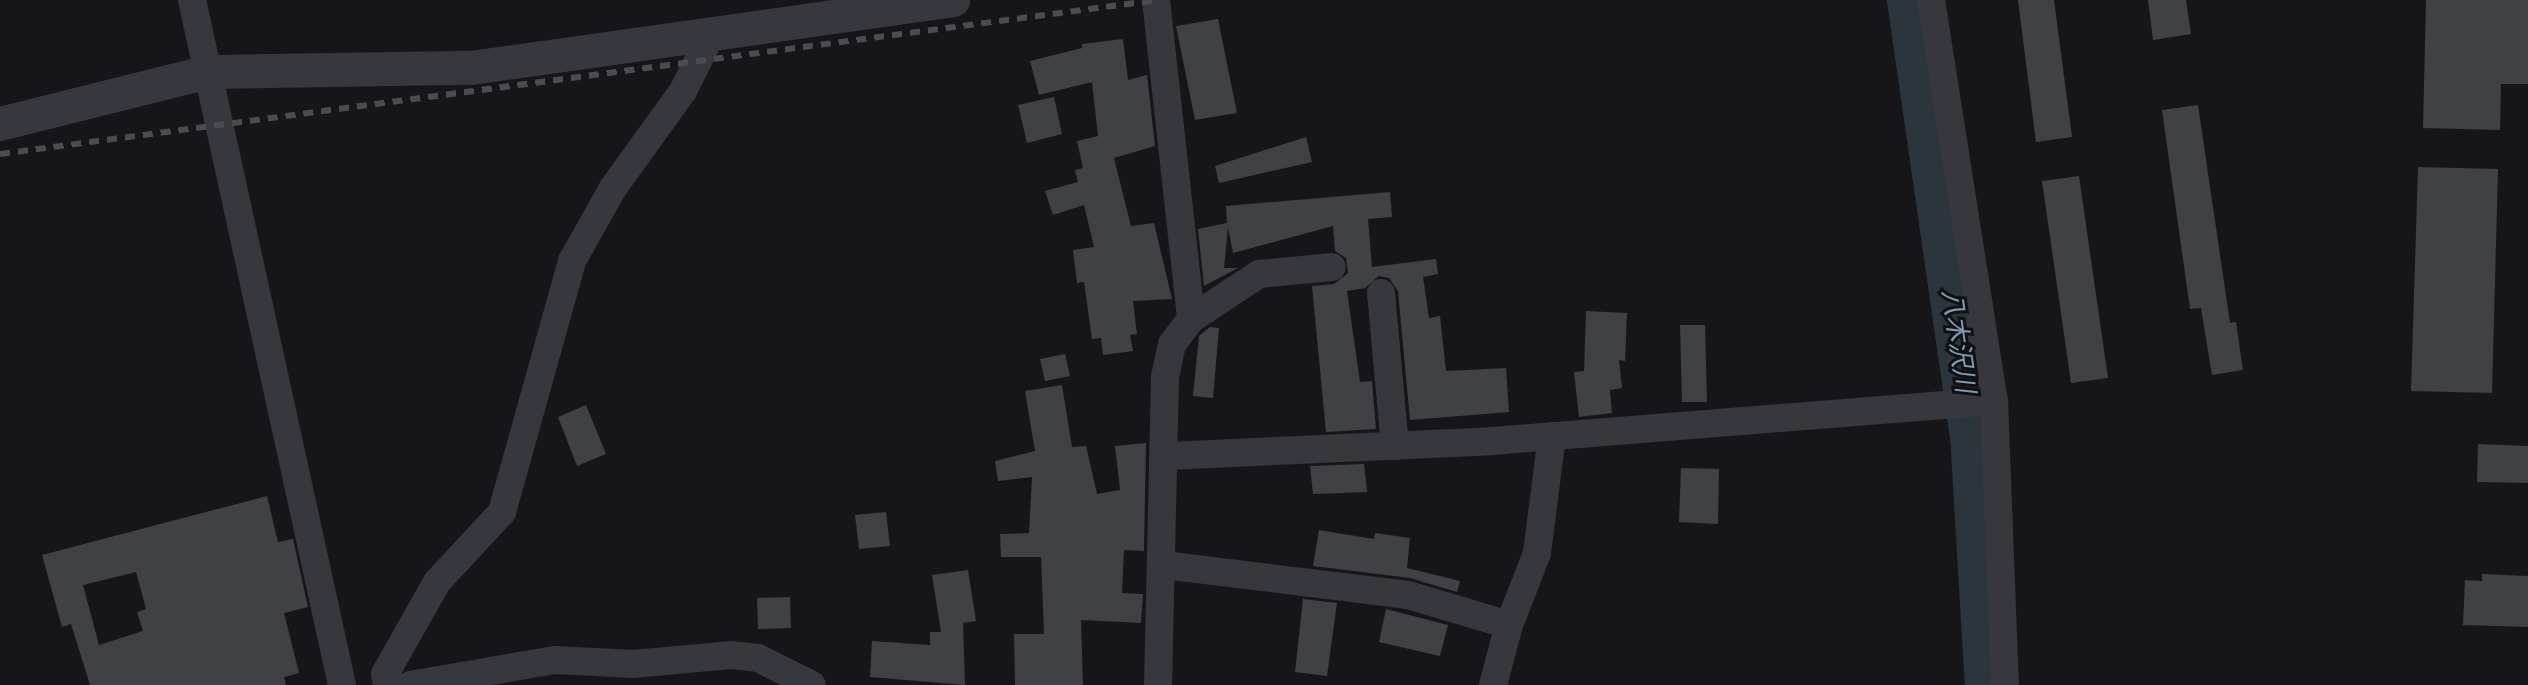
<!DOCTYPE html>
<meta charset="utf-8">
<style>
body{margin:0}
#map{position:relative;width:2528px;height:685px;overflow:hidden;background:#161618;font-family:"Golos Text","Noto Sans JP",sans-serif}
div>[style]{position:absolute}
.river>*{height:44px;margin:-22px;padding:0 22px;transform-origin:22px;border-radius:22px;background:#2c353c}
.building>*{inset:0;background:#404145}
.minor>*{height:28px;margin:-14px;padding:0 14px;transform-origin:14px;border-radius:14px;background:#37383d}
.tertiary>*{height:34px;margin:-17px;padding:0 17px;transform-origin:17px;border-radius:17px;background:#37383d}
.rail>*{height:6px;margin-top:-3px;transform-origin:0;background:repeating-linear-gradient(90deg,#4a4c52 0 10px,transparent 0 18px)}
span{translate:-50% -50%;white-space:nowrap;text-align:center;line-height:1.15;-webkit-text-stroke:6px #111113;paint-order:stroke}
.water-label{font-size:26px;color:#7f9bb3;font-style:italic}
</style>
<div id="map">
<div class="river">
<i style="left:1909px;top:0;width:440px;rotate:81.8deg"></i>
<i style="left:1972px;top:435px;width:250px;rotate:86.6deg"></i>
</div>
<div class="building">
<i style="clip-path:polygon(2018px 0,2054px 0,2072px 137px,2036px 142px)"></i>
<i style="clip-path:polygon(2148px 0,2186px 0,2191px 34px,2153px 40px)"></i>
<i style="clip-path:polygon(2426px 0,2528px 0,2528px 84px,2501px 84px,2500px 130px,2423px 128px)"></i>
<i style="clip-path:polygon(1218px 19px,1237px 113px,1195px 120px,1176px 26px)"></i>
<i style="clip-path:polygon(1123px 39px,1128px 80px,1147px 75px,1155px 146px,1114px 158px,1131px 226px,1154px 223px,1172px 299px,1133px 301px,1137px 334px,1130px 335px,1133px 351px,1103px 355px,1101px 338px,1092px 339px,1084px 282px,1077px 283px,1073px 250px,1094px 247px,1084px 205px,1053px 215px,1045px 191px,1078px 182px,1075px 170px,1083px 168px,1077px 141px,1098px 136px,1092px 82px,1039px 95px,1030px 61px,1082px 48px,1082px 44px)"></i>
<i style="clip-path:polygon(1054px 97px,1062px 134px,1027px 143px,1018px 105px)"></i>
<i style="clip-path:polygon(2198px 105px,2230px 323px,2236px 322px,2243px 370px,2212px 375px,2201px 308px,2190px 309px,2162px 110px)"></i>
<i style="clip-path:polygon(1306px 137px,1312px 162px,1219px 183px,1215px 166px)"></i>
<i style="clip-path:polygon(2418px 167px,2498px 169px,2492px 393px,2411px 391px)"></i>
<i style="clip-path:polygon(2079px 176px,2108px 378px,2071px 383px,2042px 181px)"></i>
<i style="clip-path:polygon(1390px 192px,1392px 217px,1368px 219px,1372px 267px,1436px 259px,1438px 274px,1423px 277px,1429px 318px,1440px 316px,1446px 371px,1506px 368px,1509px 412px,1410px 420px,1398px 291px,1389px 278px,1379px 276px,1365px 288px,1347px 291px,1360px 382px,1372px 381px,1376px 429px,1326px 432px,1312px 286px,1334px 284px,1348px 273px,1346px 258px,1335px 251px,1333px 226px,1233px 253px,1228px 227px,1224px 268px,1238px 268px,1204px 286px,1198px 229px,1227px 223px,1226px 206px)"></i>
<i style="clip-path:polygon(1586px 311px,1627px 313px,1625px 361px,1619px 360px,1622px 388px,1610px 390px,1612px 413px,1579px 417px,1574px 372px,1584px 371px)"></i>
<i style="clip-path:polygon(1680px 325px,1705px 325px,1707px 402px,1682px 402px)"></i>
<i style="clip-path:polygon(1210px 327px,1219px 328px,1213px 398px,1193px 396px,1199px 336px)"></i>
<i style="clip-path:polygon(1065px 354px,1070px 376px,1045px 381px,1040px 359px)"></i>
<i style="clip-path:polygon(1062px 385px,1072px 447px,1086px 446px,1097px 494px,1120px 490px,1115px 446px,1146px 443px,1144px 551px,1124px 550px,1122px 593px,1143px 594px,1141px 623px,1081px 620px,1083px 685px,1015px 685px,1014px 634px,1044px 634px,1041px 557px,1001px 557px,1000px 534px,1029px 533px,1032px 477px,998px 481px,995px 461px,1035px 451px,1025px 391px)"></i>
<i style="clip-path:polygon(586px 405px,606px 454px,577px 466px,558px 417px)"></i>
<i style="clip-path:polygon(2478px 444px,2528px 446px,2528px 483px,2477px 482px)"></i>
<i style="clip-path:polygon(1364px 464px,1367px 492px,1313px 494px,1310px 466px)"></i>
<i style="clip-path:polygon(1681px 468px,1719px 469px,1718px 524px,1679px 522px)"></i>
<i style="clip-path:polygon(evenodd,267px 496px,278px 542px,293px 539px,308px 607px,284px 613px,299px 673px,284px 677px,286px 685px,90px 685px,71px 624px,62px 627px,42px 555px,267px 496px,136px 572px,146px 609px,137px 612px,143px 631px,99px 645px,83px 585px,136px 572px)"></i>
<i style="clip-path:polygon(886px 512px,890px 546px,859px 549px,855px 515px)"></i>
<i style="clip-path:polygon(1319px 530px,1374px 539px,1375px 533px,1410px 538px,1407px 568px,1460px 581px,1457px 592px,1410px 578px,1313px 566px)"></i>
<i style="clip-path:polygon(968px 570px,976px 621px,963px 623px,965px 685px,870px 677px,872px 641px,930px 645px,930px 632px,941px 632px,932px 575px)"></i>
<i style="clip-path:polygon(2482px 574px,2528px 576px,2528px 627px,2463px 625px,2465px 580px,2482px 581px)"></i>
<i style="clip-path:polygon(790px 597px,791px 628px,758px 629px,757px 598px)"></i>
<i style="clip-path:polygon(1303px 599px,1337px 603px,1327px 676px,1295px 672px)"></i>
<i style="clip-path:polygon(1386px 609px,1448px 625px,1440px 656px,1379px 642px)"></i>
</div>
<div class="minor">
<i style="left:192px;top:0;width:701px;rotate:77.65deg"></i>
<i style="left:1156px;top:0;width:321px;rotate:83.7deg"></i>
<i style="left:1191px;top:319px;width:31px;rotate:127deg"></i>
<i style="left:1172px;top:344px;width:35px;rotate:102deg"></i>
<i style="left:1165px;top:378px;width:307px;rotate:91.3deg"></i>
<i style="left:1931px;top:0;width:406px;rotate:81.1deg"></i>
<i style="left:1994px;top:401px;width:284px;rotate:87.8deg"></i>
<i style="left:1381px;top:293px;width:154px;rotate:84.8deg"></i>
<i style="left:1191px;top:319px;width:82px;rotate:-33.5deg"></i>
<i style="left:1259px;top:274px;width:73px;rotate:-5.5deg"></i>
<i style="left:1167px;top:456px;width:325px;rotate:-2.6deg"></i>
<i style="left:1492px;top:441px;width:504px;rotate:-4.56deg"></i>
<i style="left:1164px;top:565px;width:246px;rotate:7deg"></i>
<i style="left:1408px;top:595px;width:105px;rotate:16.5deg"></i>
<i style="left:387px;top:685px;width:11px;rotate:-100deg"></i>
<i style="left:385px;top:674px;width:106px;rotate:-60.5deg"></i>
<i style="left:437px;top:582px;width:96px;rotate:-47.1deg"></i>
<i style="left:502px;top:512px;width:261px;rotate:-74.4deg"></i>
<i style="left:572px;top:261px;width:84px;rotate:-60.7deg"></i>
<i style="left:613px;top:188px;width:120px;rotate:-54.2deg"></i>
<i style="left:683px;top:91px;width:63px;rotate:-63.4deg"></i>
<i style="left:410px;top:685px;width:147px;rotate:-9.8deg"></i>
<i style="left:555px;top:660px;width:78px;rotate:2.9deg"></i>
<i style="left:633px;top:664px;width:98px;rotate:-5.2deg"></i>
<i style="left:731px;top:655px;width:27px;rotate:6deg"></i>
<i style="left:758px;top:658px;width:60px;rotate:26.6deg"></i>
<i style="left:1493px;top:685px;width:62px;rotate:-75.1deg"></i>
<i style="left:1509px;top:625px;width:77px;rotate:-68.7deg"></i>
<i style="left:1537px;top:553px;width:118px;rotate:-82.7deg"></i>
</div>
<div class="tertiary">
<i style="left:0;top:124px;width:214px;rotate:-14deg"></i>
<i style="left:208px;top:72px;width:263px;rotate:-0.9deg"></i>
<i style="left:471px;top:68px;width:487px;rotate:-8deg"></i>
</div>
<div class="rail">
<i style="left:0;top:154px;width:1168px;rotate:-7.58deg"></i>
</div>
<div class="water-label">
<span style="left:1959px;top:341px;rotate:82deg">八木沢川</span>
</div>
</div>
